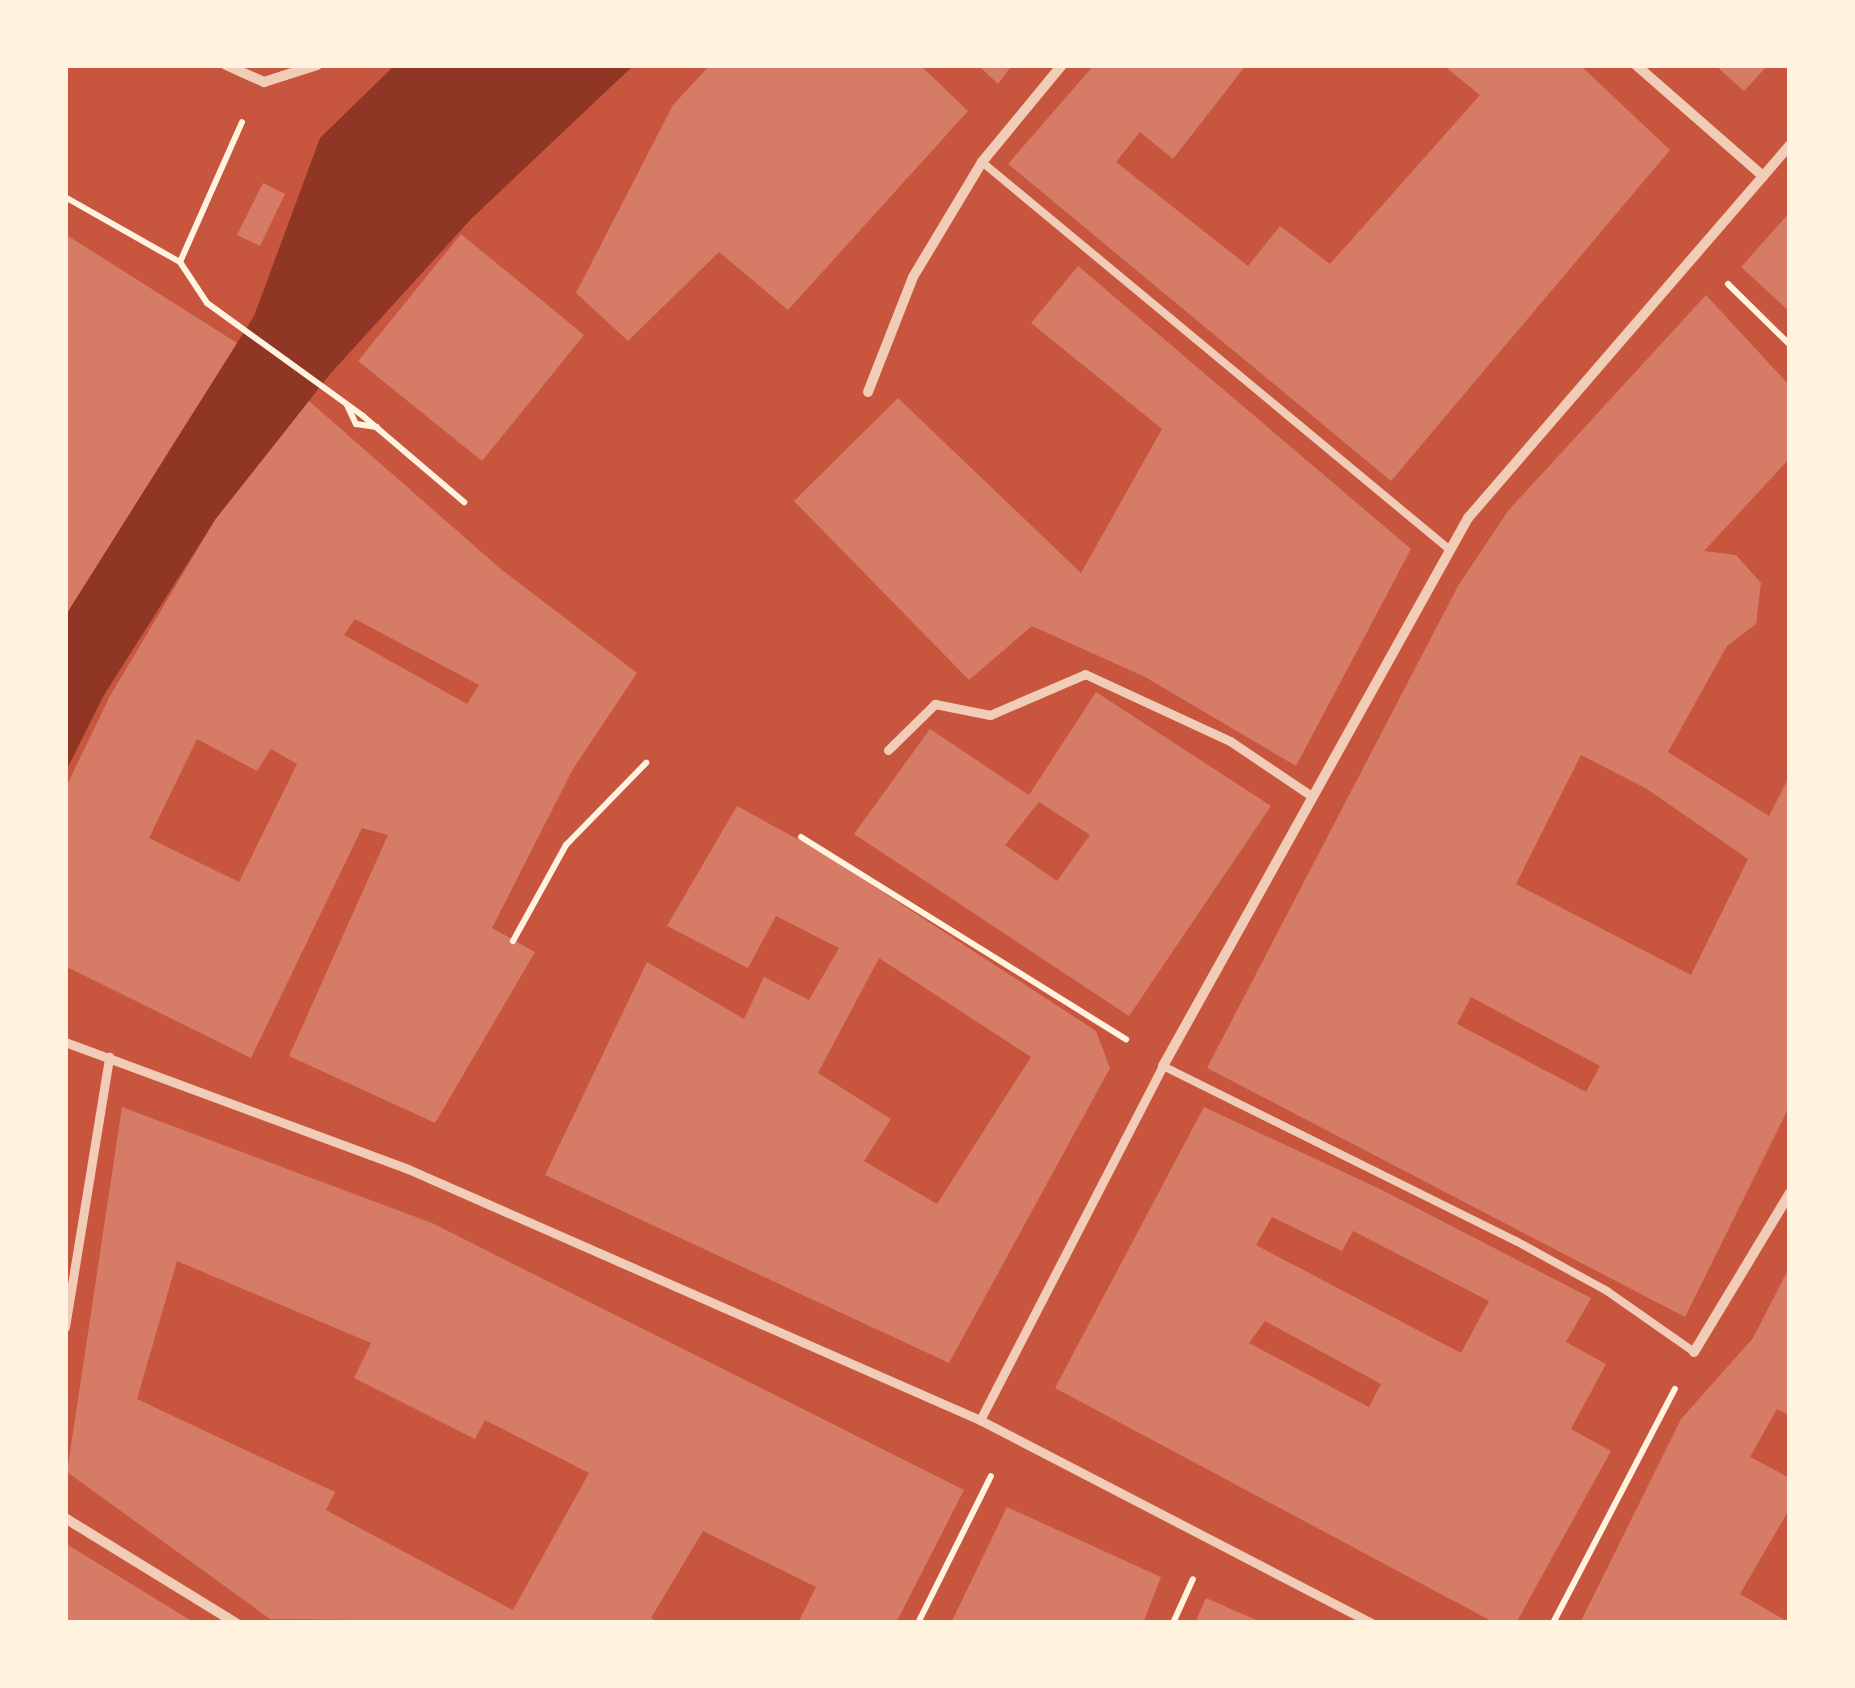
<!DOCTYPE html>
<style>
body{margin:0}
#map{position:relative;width:1855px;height:1688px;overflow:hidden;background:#c8553d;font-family:Inter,sans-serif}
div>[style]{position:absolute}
.water>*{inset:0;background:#8f3625}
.building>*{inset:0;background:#d67c66}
.path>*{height:6px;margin:-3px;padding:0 3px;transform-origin:3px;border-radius:3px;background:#fff3e0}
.service>*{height:8px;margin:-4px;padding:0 4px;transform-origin:4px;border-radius:4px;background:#f1ccb7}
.pedestrian>*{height:9px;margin:-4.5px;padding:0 4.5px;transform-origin:4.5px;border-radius:4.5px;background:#f1ccb7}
.minor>*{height:10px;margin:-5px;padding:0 5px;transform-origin:5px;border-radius:5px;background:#f1ccb7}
span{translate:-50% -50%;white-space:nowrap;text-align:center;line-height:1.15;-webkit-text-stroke:9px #fff3e0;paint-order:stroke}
.frame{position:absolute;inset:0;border:68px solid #fff3e0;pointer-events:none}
</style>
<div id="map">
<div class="water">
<i style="clip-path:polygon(395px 65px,634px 65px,471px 219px,331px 373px,215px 520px,104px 695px,65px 773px,65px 616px,254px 316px,320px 138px)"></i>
</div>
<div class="building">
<i style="clip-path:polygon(710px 65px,920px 65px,968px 111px,788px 310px,719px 252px,628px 341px,576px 293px,673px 105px)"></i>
<i style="clip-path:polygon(978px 65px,1012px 65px,998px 84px)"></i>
<i style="clip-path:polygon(1094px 65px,1246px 65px,1173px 159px,1140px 132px,1116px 162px,1248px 266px,1280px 226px,1330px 264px,1480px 95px,1443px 65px,1580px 65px,1670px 150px,1391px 481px,1008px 164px)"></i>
<i style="clip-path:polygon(1715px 65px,1768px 65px,1744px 91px)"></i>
<i style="clip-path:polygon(263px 183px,285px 194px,260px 246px,237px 235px)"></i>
<i style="clip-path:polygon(1790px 212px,1790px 312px,1741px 267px)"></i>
<i style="clip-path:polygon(65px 234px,237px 343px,65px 616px)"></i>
<i style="clip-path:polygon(461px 234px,584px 335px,482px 461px,358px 361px)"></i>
<i style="clip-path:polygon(1078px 266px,1411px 549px,1296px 766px,1145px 677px,1032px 626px,969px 680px,794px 501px,898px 398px,1081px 573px,1162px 429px,1031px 323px)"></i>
<i style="clip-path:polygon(evenodd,1706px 295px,1790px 386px,1790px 458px,1704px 551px,1736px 555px,1761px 583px,1756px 624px,1727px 646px,1668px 752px,1769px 816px,1790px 775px,1790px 1105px,1685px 1317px,1207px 1068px,1458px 586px,1508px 511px,1706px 295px,1581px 755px,1647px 789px,1748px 859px,1691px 975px,1516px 884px,1581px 755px,1706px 295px,1471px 997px,1600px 1066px,1586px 1092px,1457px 1024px,1471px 997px)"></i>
<i style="clip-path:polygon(evenodd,309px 401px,502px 570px,637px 673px,573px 769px,492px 928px,535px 952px,435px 1123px,289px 1056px,388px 835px,362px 828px,251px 1058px,65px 966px,65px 789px,110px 696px,215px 520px,309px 401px,355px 619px,479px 685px,467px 704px,344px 635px,355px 619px,309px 401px,197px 739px,257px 771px,271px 749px,297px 764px,239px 882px,149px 838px,197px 739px)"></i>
<i style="clip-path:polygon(evenodd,1096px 692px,1271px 806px,1129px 1016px,854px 834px,930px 729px,1029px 795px,1096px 692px,1039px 802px,1090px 835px,1057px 881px,1005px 845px,1039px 802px)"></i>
<i style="clip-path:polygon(evenodd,737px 806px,823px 853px,1096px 1031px,1110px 1068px,949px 1363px,545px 1175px,647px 962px,744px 1019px,764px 977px,809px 1000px,839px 948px,776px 916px,748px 968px,667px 926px,737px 806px,879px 958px,1031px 1057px,937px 1204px,864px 1161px,891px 1119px,818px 1073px,879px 958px)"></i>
<i style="clip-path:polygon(evenodd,122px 1107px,432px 1223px,964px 1490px,896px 1623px,798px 1623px,816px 1587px,703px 1531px,651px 1618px,661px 1623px,270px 1619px,67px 1472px,122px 1107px,177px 1261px,371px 1343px,354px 1378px,475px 1439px,485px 1420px,589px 1473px,513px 1610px,326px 1510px,335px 1492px,137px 1399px,177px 1261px)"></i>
<i style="clip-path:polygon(evenodd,1204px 1107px,1380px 1189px,1591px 1298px,1566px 1342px,1606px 1364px,1571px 1429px,1611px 1451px,1516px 1623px,1495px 1623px,1055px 1388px,1204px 1107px,1272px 1217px,1342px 1251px,1353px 1231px,1489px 1301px,1461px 1353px,1256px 1245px,1272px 1217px,1204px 1107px,1265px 1321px,1381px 1384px,1369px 1407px,1249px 1343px,1265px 1321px)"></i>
<i style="clip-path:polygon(1790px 1266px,1790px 1416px,1777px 1409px,1750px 1457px,1790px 1478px,1790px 1508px,1740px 1594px,1790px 1623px,1580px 1623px,1681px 1419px,1753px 1338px)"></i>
<i style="clip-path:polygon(1007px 1507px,1161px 1577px,1143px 1623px,951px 1623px)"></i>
<i style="clip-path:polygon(65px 1543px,128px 1582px,195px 1623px,65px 1623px)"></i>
<i style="clip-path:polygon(1206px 1598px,1263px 1623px,1195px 1623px)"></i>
</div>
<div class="path">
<i style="left:65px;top:197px;width:132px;rotate:29.5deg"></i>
<i style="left:180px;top:262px;width:49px;rotate:56.6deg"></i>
<i style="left:207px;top:303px;width:193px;rotate:35.9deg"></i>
<i style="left:363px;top:416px;width:133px;rotate:40.4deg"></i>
<i style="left:180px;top:262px;width:153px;rotate:-66.1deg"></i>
<i style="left:1728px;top:284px;width:87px;rotate:44.5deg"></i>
<i style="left:347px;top:405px;width:21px;rotate:65deg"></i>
<i style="left:356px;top:424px;width:21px;rotate:8deg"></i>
<i style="left:801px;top:837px;width:383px;rotate:31.9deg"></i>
<i style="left:513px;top:941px;width:110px;rotate:-61.1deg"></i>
<i style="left:566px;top:845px;width:115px;rotate:-45.7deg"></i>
<i style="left:918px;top:1623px;width:164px;rotate:-63.6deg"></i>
<i style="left:1173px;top:1623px;width:48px;rotate:-65.6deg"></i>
<i style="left:1553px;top:1623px;width:264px;rotate:-62.5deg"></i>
</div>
<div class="service">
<i style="left:982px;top:162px;width:608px;rotate:39.66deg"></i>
<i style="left:1163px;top:1066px;width:394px;rotate:26.4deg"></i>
<i style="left:1516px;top:1241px;width:104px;rotate:28.8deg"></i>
<i style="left:1607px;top:1291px;width:106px;rotate:35deg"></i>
</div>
<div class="pedestrian">
<i style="left:888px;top:750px;width:66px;rotate:-44.4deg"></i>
<i style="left:935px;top:704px;width:56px;rotate:11.3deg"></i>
<i style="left:990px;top:715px;width:103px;rotate:-23.3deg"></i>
<i style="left:1085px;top:674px;width:160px;rotate:24.8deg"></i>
<i style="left:1230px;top:741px;width:97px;rotate:34deg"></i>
<i style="left:65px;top:1042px;width:366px;rotate:20.3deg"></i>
<i style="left:408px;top:1169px;width:625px;rotate:23.69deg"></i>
<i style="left:980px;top:1420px;width:441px;rotate:27.4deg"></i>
<i style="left:65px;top:1327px;width:274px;rotate:-80.7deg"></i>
<i style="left:980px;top:1420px;width:399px;rotate:-62.7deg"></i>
</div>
<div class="minor">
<i style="left:226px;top:65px;width:42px;rotate:24.1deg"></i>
<i style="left:264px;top:82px;width:56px;rotate:-17.8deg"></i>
<i style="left:1636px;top:65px;width:169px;rotate:41.2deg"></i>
<i style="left:868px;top:392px;width:123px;rotate:-68.6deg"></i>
<i style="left:913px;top:277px;width:134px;rotate:-59deg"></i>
<i style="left:982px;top:162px;width:126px;rotate:-50.5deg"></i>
<i style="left:1163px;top:1066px;width:627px;rotate:-60.9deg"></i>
<i style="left:1468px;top:518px;width:493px;rotate:-49.2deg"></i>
<i style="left:1694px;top:1352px;width:186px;rotate:-58.9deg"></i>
<i style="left:65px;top:1518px;width:201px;rotate:31.6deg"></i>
</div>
<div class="frame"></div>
</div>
